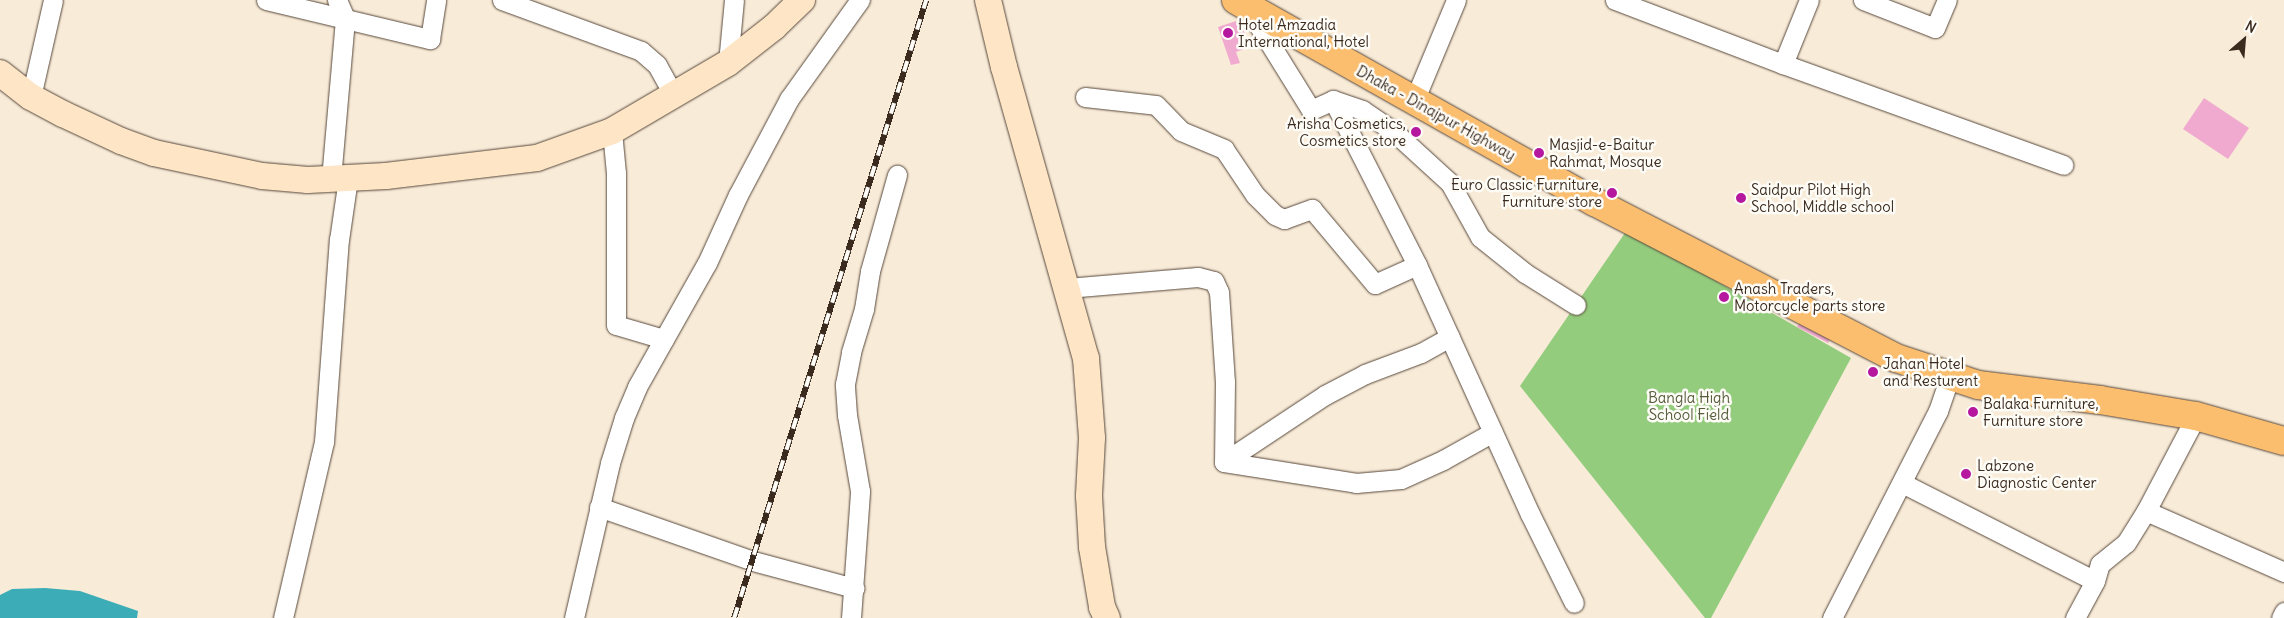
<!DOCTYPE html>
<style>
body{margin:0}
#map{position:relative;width:2284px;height:618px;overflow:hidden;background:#f8ebd8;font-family:Delius,sans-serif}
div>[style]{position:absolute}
.green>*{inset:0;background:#94cc7e}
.water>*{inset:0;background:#3cadb6}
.building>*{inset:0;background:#f0aacf}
.roads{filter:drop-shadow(0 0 1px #57473a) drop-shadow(0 0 1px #57473a)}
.street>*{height:19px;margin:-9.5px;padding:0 9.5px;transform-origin:9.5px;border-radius:9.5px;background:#fff}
.secondary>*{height:26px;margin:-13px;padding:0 13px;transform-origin:13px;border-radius:13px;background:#fde5c5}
.highway>*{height:28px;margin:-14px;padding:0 14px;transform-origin:14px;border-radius:14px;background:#fbbd6e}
.rail>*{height:5.5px;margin-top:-2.75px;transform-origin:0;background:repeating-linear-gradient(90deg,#fdfcf7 0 11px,#3b2a1e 0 22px);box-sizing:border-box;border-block:1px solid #3b2a1e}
.dots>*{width:14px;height:14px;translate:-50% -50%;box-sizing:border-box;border:2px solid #fdfcf7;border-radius:50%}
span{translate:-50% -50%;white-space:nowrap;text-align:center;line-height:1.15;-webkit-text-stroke:5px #fdfcf7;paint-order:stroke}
.poi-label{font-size:15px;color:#3b2a1e}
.left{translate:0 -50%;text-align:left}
.right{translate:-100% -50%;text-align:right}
.street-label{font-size:15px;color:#3b2a1e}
.park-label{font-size:15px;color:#565b3b}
.north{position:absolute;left:2219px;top:15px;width:50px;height:50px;-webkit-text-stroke:4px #fdfcf7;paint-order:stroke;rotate:27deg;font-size:14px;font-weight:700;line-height:20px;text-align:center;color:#3b2a1e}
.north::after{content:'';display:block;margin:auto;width:18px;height:22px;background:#3b2a1e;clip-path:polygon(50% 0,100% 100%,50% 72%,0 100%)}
</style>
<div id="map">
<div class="green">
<i style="clip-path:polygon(1627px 230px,1851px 358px,1711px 618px,1705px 618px,1520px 386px)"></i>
</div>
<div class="water">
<i style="clip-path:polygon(45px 588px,80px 591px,138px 611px,137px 618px,0 618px,0 595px,12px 589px)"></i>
</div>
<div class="building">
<i style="clip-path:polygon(1236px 21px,1240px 32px,1244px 31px,1250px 47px,1236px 52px,1240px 63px,1231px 65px,1218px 27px)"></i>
<i style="clip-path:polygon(2204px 98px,2249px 128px,2228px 159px,2183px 129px)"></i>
<i style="clip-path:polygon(1803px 316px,1834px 332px,1828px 343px,1797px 327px)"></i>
</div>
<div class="roads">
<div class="street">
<i style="left:266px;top:0;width:169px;rotate:13.4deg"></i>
<i style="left:430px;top:39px;width:39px;rotate:-81deg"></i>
<i style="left:502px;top:0;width:148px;rotate:20.1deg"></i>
<i style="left:641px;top:51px;width:21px;rotate:41deg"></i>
<i style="left:657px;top:65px;width:35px;rotate:61deg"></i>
<i style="left:1615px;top:0;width:180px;rotate:20.9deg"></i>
<i style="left:1783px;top:64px;width:298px;rotate:19.8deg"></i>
<i style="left:1863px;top:0;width:77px;rotate:21.3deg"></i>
<i style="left:1935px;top:28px;width:30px;rotate:-67deg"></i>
<i style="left:1249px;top:10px;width:118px;rotate:58.2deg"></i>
<i style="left:1311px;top:110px;width:24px;rotate:-24deg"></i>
<i style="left:1333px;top:100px;width:185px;rotate:63deg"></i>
<i style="left:1417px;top:265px;width:273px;rotate:65.6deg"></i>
<i style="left:1530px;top:514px;width:99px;rotate:63.7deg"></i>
<i style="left:728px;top:63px;width:63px;rotate:-84.6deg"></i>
<i style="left:1783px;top:64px;width:69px;rotate:-67.9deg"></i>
<i style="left:31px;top:97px;width:99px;rotate:-77.2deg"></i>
<i style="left:1085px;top:97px;width:71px;rotate:6.4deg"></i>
<i style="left:1156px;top:105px;width:36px;rotate:46deg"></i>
<i style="left:1181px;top:131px;width:47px;rotate:22.7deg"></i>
<i style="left:1224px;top:149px;width:55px;rotate:56deg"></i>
<i style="left:1255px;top:195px;width:28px;rotate:45deg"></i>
<i style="left:1275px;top:215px;width:10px;rotate:24deg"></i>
<i style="left:1284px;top:219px;width:30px;rotate:-20deg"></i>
<i style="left:1312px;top:209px;width:98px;rotate:50deg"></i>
<i style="left:1375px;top:284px;width:46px;rotate:-24.3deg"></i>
<i style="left:1333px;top:100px;width:31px;rotate:19deg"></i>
<i style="left:1362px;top:110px;width:36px;rotate:34deg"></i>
<i style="left:1392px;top:130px;width:79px;rotate:42.4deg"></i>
<i style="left:1450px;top:183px;width:62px;rotate:60.9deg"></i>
<i style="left:1480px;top:237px;width:58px;rotate:38.7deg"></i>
<i style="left:1525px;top:273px;width:60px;rotate:32.1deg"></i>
<i style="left:1414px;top:101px;width:109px;rotate:-67.4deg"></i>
<i style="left:612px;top:131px;width:42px;rotate:84.6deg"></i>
<i style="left:616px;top:173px;width:152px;rotate:90deg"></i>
<i style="left:616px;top:325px;width:50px;rotate:16.3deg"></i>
<i style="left:331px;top:179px;width:162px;rotate:-85deg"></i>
<i style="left:345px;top:18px;width:20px;rotate:-114deg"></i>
<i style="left:1067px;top:288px;width:131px;rotate:-4.8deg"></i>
<i style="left:1198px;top:277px;width:16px;rotate:14deg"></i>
<i style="left:1214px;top:281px;width:12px;rotate:66deg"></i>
<i style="left:1219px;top:292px;width:90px;rotate:86.2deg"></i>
<i style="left:1225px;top:382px;width:80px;rotate:90.7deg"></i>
<i style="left:1224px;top:462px;width:134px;rotate:9deg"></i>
<i style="left:1356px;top:483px;width:45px;rotate:-5.1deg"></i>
<i style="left:1401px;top:479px;width:46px;rotate:-24.3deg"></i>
<i style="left:1443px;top:460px;width:57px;rotate:-29.2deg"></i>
<i style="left:1224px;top:462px;width:121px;rotate:-33.6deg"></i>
<i style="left:1325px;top:395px;width:45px;rotate:-27.7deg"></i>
<i style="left:1365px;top:374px;width:60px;rotate:-20.6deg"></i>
<i style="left:1421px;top:353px;width:33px;rotate:-29deg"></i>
<i style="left:1902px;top:483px;width:216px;rotate:26.9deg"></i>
<i style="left:599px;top:507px;width:163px;rotate:19.3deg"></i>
<i style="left:753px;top:561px;width:105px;rotate:15deg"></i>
<i style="left:2146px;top:511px;width:151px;rotate:23.8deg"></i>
<i style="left:283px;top:618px;width:181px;rotate:-76.9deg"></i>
<i style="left:324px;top:442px;width:203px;rotate:-85.8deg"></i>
<i style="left:339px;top:240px;width:63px;rotate:-81.7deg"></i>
<i style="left:574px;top:618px;width:159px;rotate:-76.9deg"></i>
<i style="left:610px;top:463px;width:47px;rotate:-72.7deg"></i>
<i style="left:624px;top:418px;width:34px;rotate:-67deg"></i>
<i style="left:637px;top:387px;width:142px;rotate:-60.6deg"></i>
<i style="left:707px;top:263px;width:75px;rotate:-65.5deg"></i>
<i style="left:738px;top:195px;width:109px;rotate:-62deg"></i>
<i style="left:789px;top:99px;width:122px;rotate:-54.4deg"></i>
<i style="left:851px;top:618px;width:127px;rotate:-85.9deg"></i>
<i style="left:860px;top:491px;width:77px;rotate:-99.7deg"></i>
<i style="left:847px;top:415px;width:31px;rotate:-94deg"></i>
<i style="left:845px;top:384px;width:33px;rotate:-79deg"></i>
<i style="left:851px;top:352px;width:45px;rotate:-73.2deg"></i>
<i style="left:864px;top:309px;width:38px;rotate:-81deg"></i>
<i style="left:870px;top:271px;width:100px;rotate:-74.3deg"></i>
<i style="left:1832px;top:618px;width:233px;rotate:-62.9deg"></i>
<i style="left:1938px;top:411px;width:34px;rotate:-71deg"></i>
<i style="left:1949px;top:379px;width:4px;rotate:-124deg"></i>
<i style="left:2075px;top:618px;width:42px;rotate:-61.6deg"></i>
<i style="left:2095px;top:581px;width:18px;rotate:-74deg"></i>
<i style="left:2100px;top:564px;width:33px;rotate:-39deg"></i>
<i style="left:2126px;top:543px;width:38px;rotate:-58deg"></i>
<i style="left:2146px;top:511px;width:107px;rotate:-62.2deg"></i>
<i style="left:2281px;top:618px;width:7px;rotate:-63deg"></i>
</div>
<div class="secondary">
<i style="left:988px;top:0;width:69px;rotate:76.6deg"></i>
<i style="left:1004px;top:67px;width:302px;rotate:74.3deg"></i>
<i style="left:1086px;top:358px;width:80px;rotate:85.7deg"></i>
<i style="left:1092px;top:438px;width:58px;rotate:93deg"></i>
<i style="left:1089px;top:496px;width:51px;rotate:86.6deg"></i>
<i style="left:1092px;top:547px;width:61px;rotate:80.5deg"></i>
<i style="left:1102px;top:607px;width:12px;rotate:66deg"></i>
<i style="left:0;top:73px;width:39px;rotate:38deg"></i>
<i style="left:31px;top:97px;width:36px;rotate:28deg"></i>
<i style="left:63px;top:114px;width:64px;rotate:25deg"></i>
<i style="left:121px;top:141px;width:35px;rotate:20deg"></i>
<i style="left:154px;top:153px;width:110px;rotate:12deg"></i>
<i style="left:262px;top:176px;width:46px;rotate:5deg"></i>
<i style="left:308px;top:180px;width:78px;rotate:-2.9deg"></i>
<i style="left:386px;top:176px;width:152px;rotate:-6.8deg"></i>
<i style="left:537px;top:158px;width:80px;rotate:-19.8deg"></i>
<i style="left:612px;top:131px;width:134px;rotate:-30.4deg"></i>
<i style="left:728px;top:63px;width:58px;rotate:-38deg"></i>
<i style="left:774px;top:27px;width:39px;rotate:-44deg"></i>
</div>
<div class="highway">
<i style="left:1236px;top:0;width:412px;rotate:29.4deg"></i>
<i style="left:1595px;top:202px;width:339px;rotate:27.4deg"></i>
<i style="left:1896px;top:358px;width:86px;rotate:18.2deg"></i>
<i style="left:1978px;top:385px;width:123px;rotate:7deg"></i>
<i style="left:2100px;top:400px;width:97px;rotate:9.5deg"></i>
<i style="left:2196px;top:416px;width:91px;rotate:15.9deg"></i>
</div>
</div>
<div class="rail">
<i style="left:734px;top:618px;width:647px;rotate:-72.74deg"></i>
</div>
<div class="dots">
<i style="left:1228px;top:33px;background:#b5179e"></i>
<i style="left:1416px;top:132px;background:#b5179e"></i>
<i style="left:1539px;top:153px;background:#b5179e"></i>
<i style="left:1612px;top:193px;background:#b5179e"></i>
<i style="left:1741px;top:198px;background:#b5179e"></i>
<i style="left:1724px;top:297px;background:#b5179e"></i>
<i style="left:1873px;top:372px;background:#b5179e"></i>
<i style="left:1973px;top:412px;background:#b5179e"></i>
<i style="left:1966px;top:474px;background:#b5179e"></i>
</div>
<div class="poi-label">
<span class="left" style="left:1238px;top:33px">Hotel Amzadia<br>International, Hotel</span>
<span class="right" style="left:1406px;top:132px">Arisha Cosmetics,<br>Cosmetics store</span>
<span class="left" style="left:1549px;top:153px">Masjid-e-Baitur<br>Rahmat, Mosque</span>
<span class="right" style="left:1602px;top:193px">Euro Classic Furniture,<br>Furniture store</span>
<span class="left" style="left:1751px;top:198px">Saidpur Pilot High<br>School, Middle school</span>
<span class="left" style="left:1734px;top:297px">Anash Traders,<br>Motorcycle parts store</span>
<span class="left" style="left:1883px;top:372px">Jahan Hotel<br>and Resturent</span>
<span class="left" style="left:1983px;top:412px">Balaka Furniture,<br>Furniture store</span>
<span class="left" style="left:1977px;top:474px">Labzone<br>Diagnostic Center</span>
</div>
<div class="street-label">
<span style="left:1436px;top:113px;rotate:29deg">Dhaka - Dinajpur Highway</span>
</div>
<div class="park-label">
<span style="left:1689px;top:406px">Bangla High<br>School Field</span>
</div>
<div class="north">N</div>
</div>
